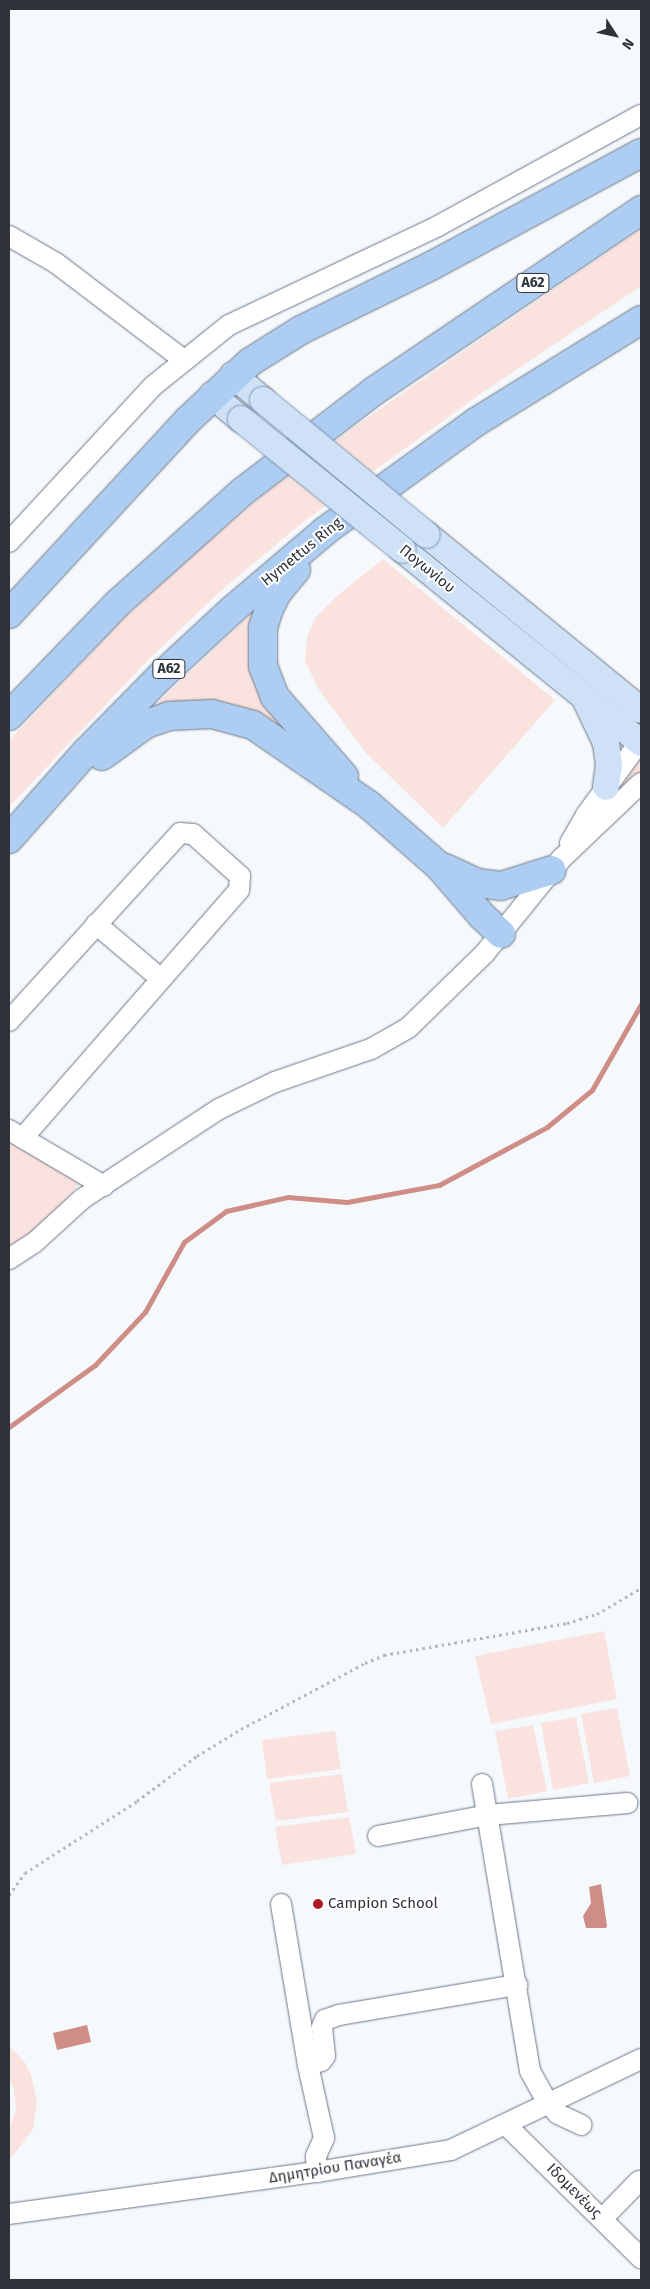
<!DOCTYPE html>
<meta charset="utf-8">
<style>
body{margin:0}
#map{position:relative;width:650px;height:2289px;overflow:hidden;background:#f6f9fc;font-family:"Fira Sans",sans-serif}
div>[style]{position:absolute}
.green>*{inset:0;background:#fae2df}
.water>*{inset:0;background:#ce8d87}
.stream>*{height:5px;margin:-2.5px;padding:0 2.5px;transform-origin:2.5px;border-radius:2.5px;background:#ce8d87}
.path>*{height:3px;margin-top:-1.5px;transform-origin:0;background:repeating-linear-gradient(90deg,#b3b6bb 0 2.5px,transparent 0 6.5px)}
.roads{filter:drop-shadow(0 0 1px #6b7786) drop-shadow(0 0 1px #6b7786)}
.minor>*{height:20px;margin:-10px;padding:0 10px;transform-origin:10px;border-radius:10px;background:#fff}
.major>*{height:26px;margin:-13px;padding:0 13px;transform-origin:13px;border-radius:13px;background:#cee1f7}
.highway>*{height:28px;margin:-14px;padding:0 14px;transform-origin:14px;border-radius:14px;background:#adcdf2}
.bridges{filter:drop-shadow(0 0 1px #8197b2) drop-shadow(0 0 1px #8197b2)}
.major-bridge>*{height:26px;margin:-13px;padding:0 13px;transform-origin:13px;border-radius:13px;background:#cee1f7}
.dots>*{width:14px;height:14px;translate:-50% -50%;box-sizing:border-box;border:2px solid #fff;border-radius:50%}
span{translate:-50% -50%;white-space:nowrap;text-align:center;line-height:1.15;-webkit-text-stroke:4px #fff;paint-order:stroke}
.shield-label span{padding:1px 4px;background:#fff;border:1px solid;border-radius:4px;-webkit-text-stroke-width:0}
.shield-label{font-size:14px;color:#2e333a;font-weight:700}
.street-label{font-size:15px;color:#2e333a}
.poi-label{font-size:15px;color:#2e333a}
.left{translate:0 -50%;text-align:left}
.frame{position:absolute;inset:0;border:10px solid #2e333a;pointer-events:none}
.north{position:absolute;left:590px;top:10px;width:50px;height:50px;-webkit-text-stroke:4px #fff;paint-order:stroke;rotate:125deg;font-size:14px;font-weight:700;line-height:20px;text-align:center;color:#2e333a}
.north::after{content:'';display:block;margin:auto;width:18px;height:22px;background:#2e333a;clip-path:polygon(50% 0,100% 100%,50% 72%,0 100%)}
</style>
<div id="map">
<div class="green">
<i style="clip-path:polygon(641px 229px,641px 286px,479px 395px,302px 523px,224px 588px,148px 660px,9px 807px,9px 741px,116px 626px,192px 555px,273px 487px,364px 420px)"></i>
<i style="clip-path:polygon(383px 559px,555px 700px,443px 828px,366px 753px,317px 687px,305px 660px,307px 637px,315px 618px,337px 596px)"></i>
<i style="clip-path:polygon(265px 600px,256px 629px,300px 740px,144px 716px)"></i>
<i style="clip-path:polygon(641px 758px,641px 773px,608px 801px,632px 764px)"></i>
<i style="clip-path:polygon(9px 1134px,80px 1183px,31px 1237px,9px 1248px)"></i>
<i style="clip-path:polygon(604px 1631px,617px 1699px,491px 1724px,475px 1656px)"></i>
<i style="clip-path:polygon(617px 1708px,630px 1776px,594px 1783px,581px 1714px)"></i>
<i style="clip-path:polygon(576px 1717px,589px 1783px,553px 1790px,541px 1723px)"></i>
<i style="clip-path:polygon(533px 1725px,547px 1791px,508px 1799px,495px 1731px)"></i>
<i style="clip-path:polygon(335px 1731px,341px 1769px,267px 1779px,262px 1740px)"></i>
<i style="clip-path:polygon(342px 1774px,348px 1812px,276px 1821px,269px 1783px)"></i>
<i style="clip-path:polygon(349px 1817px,356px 1854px,282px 1865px,275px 1827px)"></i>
<i style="clip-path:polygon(9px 2046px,24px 2061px,31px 2075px,37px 2102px,33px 2129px,9px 2161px,9px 2172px,9px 2130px,16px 2109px,14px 2090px,9px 2077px)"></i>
</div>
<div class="water">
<i style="clip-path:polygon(601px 1884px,607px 1926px,606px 1928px,586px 1928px,583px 1916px,591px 1903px,589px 1887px)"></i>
<i style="clip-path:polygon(87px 2025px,91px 2042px,57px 2050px,53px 2033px)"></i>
</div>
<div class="stream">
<i style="left:9px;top:1427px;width:106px;rotate:-35.8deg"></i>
<i style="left:95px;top:1365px;width:73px;rotate:-46.7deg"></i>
<i style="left:145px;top:1312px;width:80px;rotate:-60.9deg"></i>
<i style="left:184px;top:1242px;width:52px;rotate:-36.4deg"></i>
<i style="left:226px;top:1211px;width:64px;rotate:-12.7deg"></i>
<i style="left:288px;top:1197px;width:59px;rotate:4.8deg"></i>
<i style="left:347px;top:1202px;width:94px;rotate:-10.5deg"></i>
<i style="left:439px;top:1185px;width:123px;rotate:-28.2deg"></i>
<i style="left:547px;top:1127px;width:58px;rotate:-39.4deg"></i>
<i style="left:592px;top:1090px;width:99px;rotate:-60.3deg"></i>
</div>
<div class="path">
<i style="left:9px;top:1895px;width:27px;rotate:-54deg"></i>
<i style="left:25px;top:1873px;width:133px;rotate:-32.7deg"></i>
<i style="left:137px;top:1801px;width:75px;rotate:-36.9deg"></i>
<i style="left:197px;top:1756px;width:52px;rotate:-31.5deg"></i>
<i style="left:241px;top:1729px;width:140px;rotate:-28deg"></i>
<i style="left:365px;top:1663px;width:21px;rotate:-23deg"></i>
<i style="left:384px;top:1655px;width:186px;rotate:-9.9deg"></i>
<i style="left:567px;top:1623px;width:31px;rotate:-17deg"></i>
<i style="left:597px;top:1614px;width:51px;rotate:-30.6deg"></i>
</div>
<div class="roads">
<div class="minor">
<i style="left:9px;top:236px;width:54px;rotate:29.9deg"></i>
<i style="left:56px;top:263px;width:161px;rotate:37.2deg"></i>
<i style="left:9px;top:542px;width:212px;rotate:-47.3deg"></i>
<i style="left:153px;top:386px;width:97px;rotate:-38.8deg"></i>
<i style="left:229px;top:325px;width:231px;rotate:-25.3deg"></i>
<i style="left:438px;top:226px;width:231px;rotate:-28.7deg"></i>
<i style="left:570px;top:843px;width:32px;rotate:-60deg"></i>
<i style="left:586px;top:815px;width:93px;rotate:-53.7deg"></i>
<i style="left:96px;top:924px;width:85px;rotate:40.2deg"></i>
<i style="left:9px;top:1021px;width:254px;rotate:-47.7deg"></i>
<i style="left:180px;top:833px;width:13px;rotate:4deg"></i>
<i style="left:193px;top:834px;width:63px;rotate:41.8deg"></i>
<i style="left:240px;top:876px;width:14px;rotate:94deg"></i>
<i style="left:239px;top:890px;width:329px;rotate:131.1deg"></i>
<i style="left:9px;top:1130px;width:110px;rotate:30.5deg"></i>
<i style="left:9px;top:1259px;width:30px;rotate:-33deg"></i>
<i style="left:34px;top:1243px;width:65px;rotate:-42.5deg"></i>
<i style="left:82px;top:1199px;width:164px;rotate:-33.3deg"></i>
<i style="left:219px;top:1109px;width:62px;rotate:-25.7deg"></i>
<i style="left:275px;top:1082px;width:102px;rotate:-19deg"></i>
<i style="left:371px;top:1049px;width:43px;rotate:-29.6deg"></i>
<i style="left:408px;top:1028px;width:107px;rotate:-44.2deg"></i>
<i style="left:485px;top:953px;width:122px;rotate:-51deg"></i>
<i style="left:562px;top:858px;width:109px;rotate:-43.5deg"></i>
<i style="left:482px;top:1784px;width:291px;rotate:80.5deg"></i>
<i style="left:530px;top:2071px;width:35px;rotate:61deg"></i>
<i style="left:547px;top:2102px;width:16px;rotate:47deg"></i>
<i style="left:558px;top:2114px;width:26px;rotate:25deg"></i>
<i style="left:378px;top:1836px;width:112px;rotate:-10.8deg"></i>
<i style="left:488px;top:1815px;width:140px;rotate:-4.9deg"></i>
<i style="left:281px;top:1904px;width:163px;rotate:80.5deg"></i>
<i style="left:506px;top:2125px;width:190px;rotate:44.6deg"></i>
<i style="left:317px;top:2172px;width:16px;rotate:-94deg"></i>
<i style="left:316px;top:2156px;width:20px;rotate:-66deg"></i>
<i style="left:324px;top:2138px;width:75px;rotate:-102.4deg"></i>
<i style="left:308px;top:2065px;width:14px;rotate:-17deg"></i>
<i style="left:321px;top:2061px;width:6px;rotate:-51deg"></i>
<i style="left:325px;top:2056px;width:29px;rotate:-96deg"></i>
<i style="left:322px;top:2027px;width:8px;rotate:-67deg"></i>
<i style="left:325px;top:2020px;width:15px;rotate:-20deg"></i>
<i style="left:339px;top:2015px;width:181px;rotate:-9.6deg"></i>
<i style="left:9px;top:2214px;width:311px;rotate:-7.8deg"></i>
<i style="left:317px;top:2172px;width:136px;rotate:-9.3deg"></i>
<i style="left:451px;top:2150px;width:211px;rotate:-25.6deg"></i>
<i style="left:602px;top:2219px;width:53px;rotate:-45.8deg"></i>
</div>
<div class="major">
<i style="left:233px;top:375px;width:39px;rotate:40deg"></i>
<i style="left:212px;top:395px;width:38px;rotate:40deg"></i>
<i style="left:427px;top:535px;width:276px;rotate:39.3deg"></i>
<i style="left:403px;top:550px;width:306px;rotate:39deg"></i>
<i style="left:587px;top:703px;width:44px;rotate:64.6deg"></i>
<i style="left:606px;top:743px;width:22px;rotate:82deg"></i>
<i style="left:609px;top:765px;width:22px;rotate:98deg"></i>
</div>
<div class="highway">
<i style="left:296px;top:570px;width:30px;rotate:130deg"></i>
<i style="left:277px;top:593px;width:18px;rotate:117deg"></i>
<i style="left:269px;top:609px;width:20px;rotate:108deg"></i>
<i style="left:263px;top:628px;width:38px;rotate:90deg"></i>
<i style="left:263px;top:666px;width:33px;rotate:69deg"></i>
<i style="left:275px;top:697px;width:105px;rotate:48.9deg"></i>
<i style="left:9px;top:614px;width:263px;rotate:-47.3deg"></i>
<i style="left:187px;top:421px;width:86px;rotate:-43.1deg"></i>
<i style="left:250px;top:362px;width:60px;rotate:-32.1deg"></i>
<i style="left:301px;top:330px;width:147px;rotate:-26.2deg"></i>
<i style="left:433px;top:265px;width:236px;rotate:-28.3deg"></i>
<i style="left:9px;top:716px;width:157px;rotate:-46deg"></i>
<i style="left:118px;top:603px;width:166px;rotate:-41.8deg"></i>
<i style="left:242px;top:492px;width:166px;rotate:-37.4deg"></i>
<i style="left:374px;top:391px;width:323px;rotate:-34.1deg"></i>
<i style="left:102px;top:756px;width:54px;rotate:-36deg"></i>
<i style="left:146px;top:724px;width:24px;rotate:-19deg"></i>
<i style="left:169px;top:716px;width:43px;rotate:-2.7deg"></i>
<i style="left:212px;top:714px;width:42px;rotate:15deg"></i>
<i style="left:253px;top:725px;width:141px;rotate:34.6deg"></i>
<i style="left:369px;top:805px;width:93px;rotate:41.1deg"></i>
<i style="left:439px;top:866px;width:66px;rotate:49.3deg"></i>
<i style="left:482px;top:916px;width:26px;rotate:43deg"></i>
<i style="left:9px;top:839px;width:115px;rotate:-48.5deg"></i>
<i style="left:85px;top:753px;width:108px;rotate:-45.4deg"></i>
<i style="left:161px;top:676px;width:97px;rotate:-42.9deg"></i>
<i style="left:232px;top:610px;width:122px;rotate:-40.3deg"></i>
<i style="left:325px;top:531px;width:186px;rotate:-35.8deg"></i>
<i style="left:476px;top:422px;width:194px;rotate:-31.7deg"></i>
<i style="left:445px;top:868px;width:35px;rotate:25deg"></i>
<i style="left:477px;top:883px;width:24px;rotate:7deg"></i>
<i style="left:501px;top:886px;width:53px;rotate:-17.4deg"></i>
</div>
</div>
<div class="bridges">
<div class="major-bridge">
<i style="left:263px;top:400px;width:212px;rotate:39.5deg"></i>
<i style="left:241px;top:419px;width:208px;rotate:39deg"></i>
</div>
</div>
<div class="dots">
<i style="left:318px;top:1904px;background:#ad1a23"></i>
</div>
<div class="shield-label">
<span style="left:533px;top:283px">Α62</span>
<span style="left:169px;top:669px">Α62</span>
</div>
<div class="street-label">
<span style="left:302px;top:552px;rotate:-39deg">Hymettus Ring</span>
<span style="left:427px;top:569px;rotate:39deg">Πογωνίου</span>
<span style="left:335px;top:2168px;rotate:-9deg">Δημητρίου Παναγέα</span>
<span style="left:574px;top:2191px;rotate:45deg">Ιδομενέως</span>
</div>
<div class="poi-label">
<span class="left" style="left:328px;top:1904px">Campion School</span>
</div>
<div class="frame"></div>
<div class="north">N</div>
</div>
